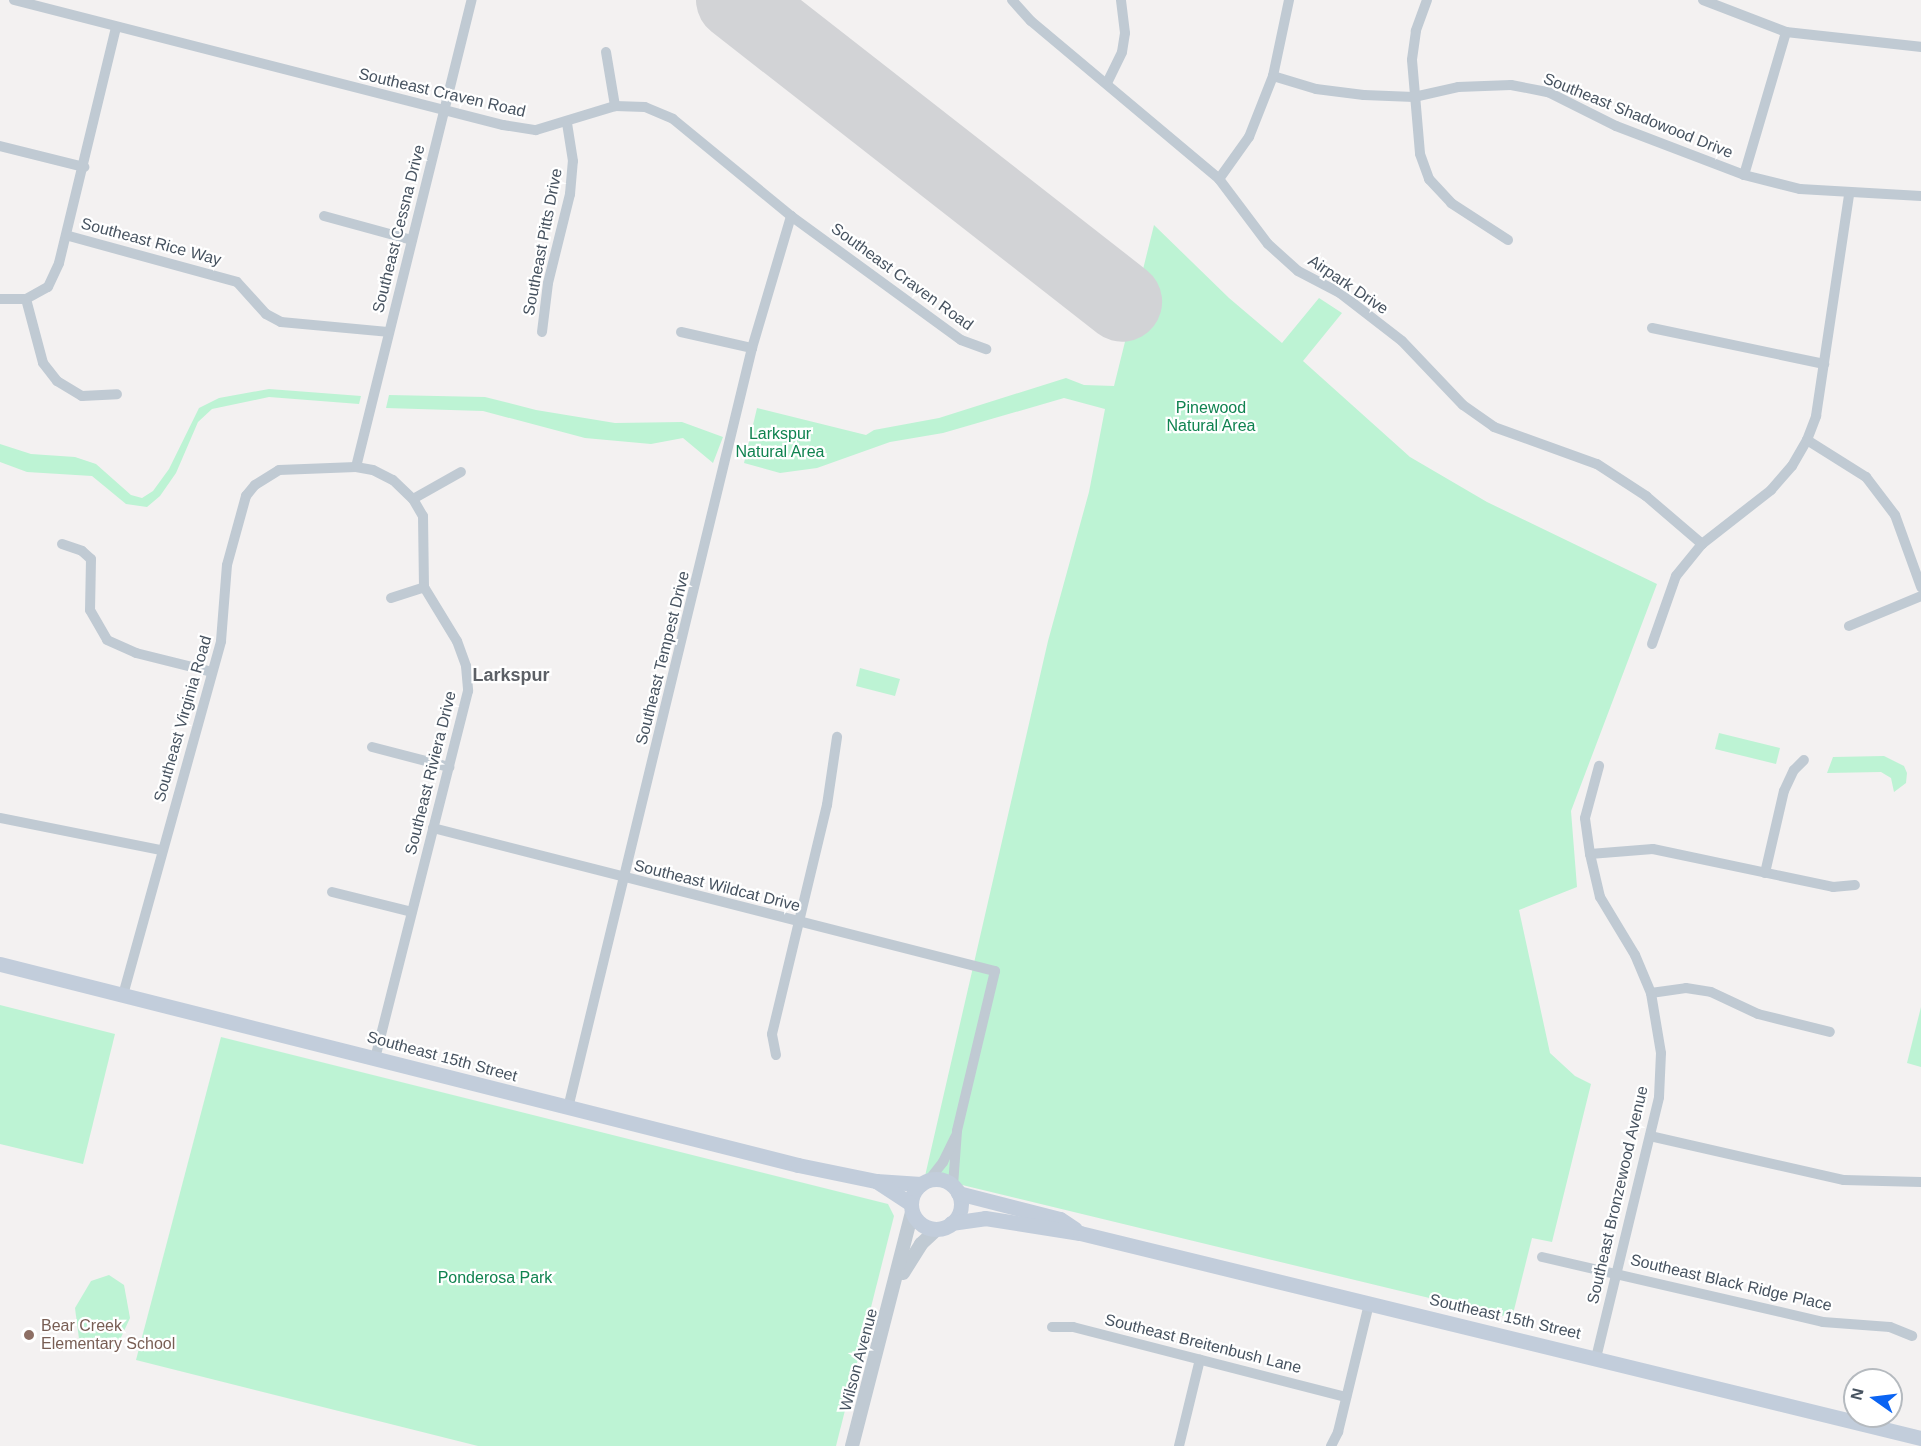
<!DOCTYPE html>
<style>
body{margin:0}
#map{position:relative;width:1921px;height:1446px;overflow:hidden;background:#f3f1f1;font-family:Helvetica,sans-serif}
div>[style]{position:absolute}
.green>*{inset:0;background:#bdf3d4}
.runway>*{height:80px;margin:-40px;padding:0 40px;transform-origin:40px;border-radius:40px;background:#d2d3d6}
.minor>*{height:10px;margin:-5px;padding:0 5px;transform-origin:5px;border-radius:5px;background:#c0cad3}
.tertiary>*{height:14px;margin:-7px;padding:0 7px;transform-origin:7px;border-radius:7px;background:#c0cad3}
.secondary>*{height:15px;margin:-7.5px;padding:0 7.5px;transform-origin:7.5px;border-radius:7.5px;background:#c2cddb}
.secondary>.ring{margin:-7.5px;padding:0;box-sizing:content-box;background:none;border:15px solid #c2cddb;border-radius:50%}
.dots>*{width:16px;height:16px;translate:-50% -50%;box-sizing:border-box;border:3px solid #fff;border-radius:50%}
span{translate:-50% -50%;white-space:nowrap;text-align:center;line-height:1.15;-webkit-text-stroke:4.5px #fff;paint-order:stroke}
.street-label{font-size:16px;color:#475360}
.park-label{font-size:16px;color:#108350}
.education-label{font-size:16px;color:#785e54}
.left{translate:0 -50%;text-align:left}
.neighbourhood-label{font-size:18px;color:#5c6066;font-weight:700}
.north{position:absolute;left:1843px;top:1368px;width:60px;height:60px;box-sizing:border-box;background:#fff;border:2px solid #b5babf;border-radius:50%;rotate:284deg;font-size:16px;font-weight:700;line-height:24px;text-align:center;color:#475360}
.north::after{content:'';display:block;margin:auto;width:21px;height:27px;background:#0b64f3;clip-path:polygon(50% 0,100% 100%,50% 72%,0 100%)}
</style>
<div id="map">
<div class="green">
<i style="clip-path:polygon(1154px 225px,1229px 298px,1282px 343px,1319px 298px,1342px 313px,1303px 361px,1410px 457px,1487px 502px,1657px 584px,1571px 811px,1577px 887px,1519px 910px,1550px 1053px,1575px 1076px,1591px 1084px,1552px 1242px,1532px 1238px,1512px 1318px,925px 1176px,1048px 641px,1089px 492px,1105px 409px,1064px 398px,943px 433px,890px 442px,817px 468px,780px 473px,744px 463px,757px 408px,866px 435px,874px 430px,939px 418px,1066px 378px,1084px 385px,1114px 386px)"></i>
<i style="clip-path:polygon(269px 389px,361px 396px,359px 404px,269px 397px,212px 409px,198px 422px,176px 473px,160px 496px,147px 507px,126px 504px,92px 476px,27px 472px,0 462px,0 444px,31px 454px,75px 457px,96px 464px,131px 495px,142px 498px,153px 491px,169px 469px,199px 408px,219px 398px)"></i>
<i style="clip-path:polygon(389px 395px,485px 397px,536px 410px,615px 423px,682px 422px,723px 437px,713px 463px,683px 438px,651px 444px,585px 438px,483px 411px,386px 408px)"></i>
<i style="clip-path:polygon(860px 668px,900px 679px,895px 696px,856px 686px)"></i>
<i style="clip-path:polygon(1719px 733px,1780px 748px,1776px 764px,1715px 749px)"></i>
<i style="clip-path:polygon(1884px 756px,1904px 766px,1907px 773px,1906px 783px,1894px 792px,1891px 778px,1881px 772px,1827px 773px,1833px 757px)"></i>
<i style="clip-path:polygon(0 1005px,115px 1034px,83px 1164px,0 1144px)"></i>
<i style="clip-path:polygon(1921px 1007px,1921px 1067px,1907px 1063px)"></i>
<i style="clip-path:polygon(221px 1037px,888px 1204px,894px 1216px,836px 1446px,478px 1446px,136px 1360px)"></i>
<i style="clip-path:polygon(109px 1275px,124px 1285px,130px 1318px,117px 1346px,96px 1351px,79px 1339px,75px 1308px,91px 1281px)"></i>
</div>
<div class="runway">
<i style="left:736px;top:0;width:490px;rotate:38deg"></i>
</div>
<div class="minor">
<i style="left:14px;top:0;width:505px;rotate:14.34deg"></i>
<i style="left:503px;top:125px;width:33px;rotate:9deg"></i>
<i style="left:536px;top:130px;width:83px;rotate:-16.9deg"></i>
<i style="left:615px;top:106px;width:30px;rotate:2deg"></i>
<i style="left:645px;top:107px;width:30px;rotate:23deg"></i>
<i style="left:673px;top:119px;width:153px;rotate:39.4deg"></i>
<i style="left:791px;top:216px;width:210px;rotate:36.1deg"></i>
<i style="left:961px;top:340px;width:27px;rotate:20deg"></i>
<i style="left:1012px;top:0;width:28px;rotate:48deg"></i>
<i style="left:1031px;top:21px;width:246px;rotate:40deg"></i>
<i style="left:1219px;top:179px;width:81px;rotate:53deg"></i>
<i style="left:1268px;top:244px;width:40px;rotate:42deg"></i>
<i style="left:1298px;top:271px;width:47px;rotate:27.6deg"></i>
<i style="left:1340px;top:293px;width:78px;rotate:37.7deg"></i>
<i style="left:1402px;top:341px;width:88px;rotate:46.4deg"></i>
<i style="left:1463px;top:405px;width:38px;rotate:35deg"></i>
<i style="left:1494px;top:427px;width:109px;rotate:19.8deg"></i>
<i style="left:1597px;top:464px;width:59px;rotate:33.1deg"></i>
<i style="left:1646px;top:496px;width:74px;rotate:40.6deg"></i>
<i style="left:1427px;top:0;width:33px;rotate:110deg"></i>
<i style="left:1416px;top:31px;width:29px;rotate:98deg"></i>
<i style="left:1412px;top:60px;width:94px;rotate:85.1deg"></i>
<i style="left:1420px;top:154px;width:27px;rotate:70deg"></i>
<i style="left:1429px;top:179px;width:33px;rotate:47deg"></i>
<i style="left:1451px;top:203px;width:68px;rotate:33deg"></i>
<i style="left:1703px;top:0;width:89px;rotate:21.1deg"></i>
<i style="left:1786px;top:32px;width:136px;rotate:6.3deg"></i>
<i style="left:606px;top:52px;width:55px;rotate:80.5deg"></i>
<i style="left:1273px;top:76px;width:45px;rotate:16.8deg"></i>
<i style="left:1316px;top:89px;width:48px;rotate:7.1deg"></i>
<i style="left:1364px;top:95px;width:50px;rotate:2.3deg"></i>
<i style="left:1414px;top:97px;width:45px;rotate:-12.8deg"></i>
<i style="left:1458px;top:87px;width:53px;rotate:-2.2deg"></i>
<i style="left:1511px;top:85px;width:38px;rotate:11deg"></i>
<i style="left:1548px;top:92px;width:76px;rotate:26.6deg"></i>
<i style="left:1616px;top:126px;width:137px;rotate:20.9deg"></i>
<i style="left:1744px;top:175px;width:58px;rotate:14deg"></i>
<i style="left:1800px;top:189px;width:121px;rotate:3.3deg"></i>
<i style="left:1107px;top:83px;width:34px;rotate:-64deg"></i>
<i style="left:1122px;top:52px;width:19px;rotate:-81deg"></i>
<i style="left:1125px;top:33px;width:33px;rotate:-97deg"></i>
<i style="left:0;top:146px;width:87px;rotate:14deg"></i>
<i style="left:1744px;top:175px;width:149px;rotate:-73.6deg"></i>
<i style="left:1219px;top:179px;width:52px;rotate:-54.5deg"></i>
<i style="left:1249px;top:137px;width:66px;rotate:-68.5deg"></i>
<i style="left:1273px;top:76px;width:78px;rotate:-78.1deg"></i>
<i style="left:324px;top:216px;width:91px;rotate:15.3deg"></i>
<i style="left:69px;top:236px;width:174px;rotate:15.3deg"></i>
<i style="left:237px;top:282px;width:43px;rotate:47.8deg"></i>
<i style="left:266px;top:314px;width:17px;rotate:28deg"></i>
<i style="left:281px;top:322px;width:107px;rotate:5.3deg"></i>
<i style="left:0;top:299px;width:26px"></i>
<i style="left:26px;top:299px;width:25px;rotate:-29deg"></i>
<i style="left:48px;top:287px;width:26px;rotate:-65deg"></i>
<i style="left:59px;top:263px;width:243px;rotate:-76.4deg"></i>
<i style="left:26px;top:299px;width:66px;rotate:75.1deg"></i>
<i style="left:43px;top:363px;width:23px;rotate:52deg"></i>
<i style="left:57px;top:381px;width:29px;rotate:31deg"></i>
<i style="left:82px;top:396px;width:35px;rotate:-3deg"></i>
<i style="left:1652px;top:328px;width:176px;rotate:11.8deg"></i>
<i style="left:542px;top:332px;width:49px;rotate:-83deg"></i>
<i style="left:548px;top:283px;width:92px;rotate:-76.1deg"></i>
<i style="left:570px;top:194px;width:33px;rotate:-85deg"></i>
<i style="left:573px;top:161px;width:38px;rotate:-99deg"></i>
<i style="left:681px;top:332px;width:73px;rotate:12.7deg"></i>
<i style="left:1807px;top:440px;width:70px;rotate:32.1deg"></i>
<i style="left:1866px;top:477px;width:48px;rotate:52.7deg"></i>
<i style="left:1895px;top:515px;width:77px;rotate:70.1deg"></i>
<i style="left:356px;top:467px;width:481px;rotate:-76.1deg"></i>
<i style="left:413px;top:499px;width:55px;rotate:-29.4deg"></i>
<i style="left:62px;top:544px;width:21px;rotate:19deg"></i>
<i style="left:82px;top:551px;width:12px;rotate:42deg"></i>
<i style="left:91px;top:559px;width:51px;rotate:91.1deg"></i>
<i style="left:90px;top:610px;width:34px;rotate:60deg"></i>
<i style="left:107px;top:640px;width:32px;rotate:24deg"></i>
<i style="left:136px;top:653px;width:78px;rotate:14deg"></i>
<i style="left:391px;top:598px;width:35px;rotate:-18deg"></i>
<i style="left:1849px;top:626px;width:78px;rotate:-22.6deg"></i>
<i style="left:1652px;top:644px;width:72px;rotate:-70.6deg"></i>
<i style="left:1676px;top:576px;width:41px;rotate:-50.9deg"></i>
<i style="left:1702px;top:544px;width:88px;rotate:-38deg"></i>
<i style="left:1771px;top:490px;width:32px;rotate:-49deg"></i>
<i style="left:1792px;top:466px;width:30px;rotate:-60deg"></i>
<i style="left:1807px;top:440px;width:26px;rotate:-69deg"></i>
<i style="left:1816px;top:416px;width:224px;rotate:-81.5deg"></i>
<i style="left:372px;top:747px;width:80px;rotate:14.6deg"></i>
<i style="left:0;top:818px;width:163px;rotate:11.3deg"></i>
<i style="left:433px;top:828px;width:580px;rotate:14.28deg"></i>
<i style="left:995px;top:971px;width:164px;rotate:103.4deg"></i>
<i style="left:957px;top:1131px;width:55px;rotate:94.2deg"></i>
<i style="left:1590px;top:854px;width:63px;rotate:-4.5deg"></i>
<i style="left:1653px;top:849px;width:184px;rotate:11.9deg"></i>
<i style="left:1833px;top:887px;width:22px;rotate:-5deg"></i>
<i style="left:1765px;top:873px;width:84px;rotate:-77deg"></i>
<i style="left:1784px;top:791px;width:23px;rotate:-65deg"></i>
<i style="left:1794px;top:770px;width:14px;rotate:-45deg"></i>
<i style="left:332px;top:892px;width:82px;rotate:14deg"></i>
<i style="left:1651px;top:993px;width:35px;rotate:-8deg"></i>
<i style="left:1686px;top:988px;width:25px;rotate:9deg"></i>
<i style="left:1711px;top:992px;width:52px;rotate:25.1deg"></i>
<i style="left:1758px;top:1014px;width:74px;rotate:14deg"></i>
<i style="left:123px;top:995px;width:367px;rotate:-74.5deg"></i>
<i style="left:221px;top:641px;width:76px;rotate:-85.5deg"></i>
<i style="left:227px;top:565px;width:72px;rotate:-74.6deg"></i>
<i style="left:246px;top:496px;width:14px;rotate:-51deg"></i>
<i style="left:255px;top:485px;width:28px;rotate:-32deg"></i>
<i style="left:279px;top:470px;width:77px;rotate:-2.2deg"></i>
<i style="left:356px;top:467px;width:17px;rotate:10deg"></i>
<i style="left:373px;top:470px;width:22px;rotate:27deg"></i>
<i style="left:393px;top:480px;width:28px;rotate:44deg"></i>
<i style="left:413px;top:499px;width:20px;rotate:60deg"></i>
<i style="left:423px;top:516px;width:71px;rotate:89.2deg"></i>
<i style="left:424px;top:587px;width:63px;rotate:58.6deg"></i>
<i style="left:457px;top:641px;width:27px;rotate:70deg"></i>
<i style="left:466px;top:666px;width:25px;rotate:85deg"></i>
<i style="left:468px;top:691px;width:379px;rotate:104.2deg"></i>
<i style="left:776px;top:1055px;width:21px;rotate:-101deg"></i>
<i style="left:772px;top:1034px;width:236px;rotate:-76.5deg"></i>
<i style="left:827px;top:805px;width:69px;rotate:-81.6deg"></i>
<i style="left:568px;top:1108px;width:782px;rotate:-76.39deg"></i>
<i style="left:752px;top:348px;width:138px;rotate:-73.5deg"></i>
<i style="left:1650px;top:1136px;width:199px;rotate:12.8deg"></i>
<i style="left:1844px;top:1180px;width:77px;rotate:1.5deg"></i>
<i style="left:929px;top:1180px;width:23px;rotate:-52deg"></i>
<i style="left:943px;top:1162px;width:28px;rotate:-64deg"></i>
<i style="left:1542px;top:1257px;width:288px;rotate:13deg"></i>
<i style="left:1823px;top:1322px;width:67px;rotate:4.3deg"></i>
<i style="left:1890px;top:1327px;width:24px;rotate:22deg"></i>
<i style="left:1052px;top:1327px;width:21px"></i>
<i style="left:1073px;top:1327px;width:282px;rotate:14.4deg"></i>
<i style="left:1596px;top:1358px;width:268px;rotate:-76.4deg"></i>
<i style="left:1659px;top:1097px;width:44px;rotate:-87.4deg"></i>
<i style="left:1661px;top:1053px;width:61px;rotate:-99.5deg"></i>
<i style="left:1651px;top:993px;width:41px;rotate:-112.8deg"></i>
<i style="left:1635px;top:955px;width:68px;rotate:-121.1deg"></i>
<i style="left:1600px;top:897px;width:44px;rotate:-103.1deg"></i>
<i style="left:1590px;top:854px;width:36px;rotate:-98deg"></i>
<i style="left:1585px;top:818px;width:54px;rotate:-74.9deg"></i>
<i style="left:1179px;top:1446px;width:89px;rotate:-76.4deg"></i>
<i style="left:1331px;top:1446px;width:16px;rotate:-63deg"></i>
<i style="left:1338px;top:1432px;width:132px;rotate:-76.4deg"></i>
</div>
<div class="tertiary">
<i style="left:903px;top:1273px;width:34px;rotate:-58deg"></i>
<i style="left:921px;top:1244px;width:22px;rotate:-43deg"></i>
<i style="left:852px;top:1446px;width:242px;rotate:-75.6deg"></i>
</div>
<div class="secondary">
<i style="left:0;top:964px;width:823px;rotate:14.14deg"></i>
<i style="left:798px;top:1165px;width:80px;rotate:11.6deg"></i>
<i style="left:876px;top:1181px;width:45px;rotate:3.8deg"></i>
<i class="ring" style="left:911px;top:1179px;width:35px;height:35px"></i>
<i style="left:876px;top:1181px;width:42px;rotate:33.3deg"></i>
<i style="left:958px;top:1193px;width:105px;rotate:14.3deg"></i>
<i style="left:1060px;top:1219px;width:18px;rotate:34deg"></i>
<i style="left:951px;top:1223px;width:34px;rotate:-8deg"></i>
<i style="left:985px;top:1218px;width:96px;rotate:9deg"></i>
<i style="left:1080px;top:1233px;width:866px;rotate:13.7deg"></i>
</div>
<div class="dots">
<i style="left:29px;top:1335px;background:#8d6e63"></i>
</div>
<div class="street-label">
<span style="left:442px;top:93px;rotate:13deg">Southeast Craven Road</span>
<span style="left:1638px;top:116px;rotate:22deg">Southeast Shadowood Drive</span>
<span style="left:399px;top:229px;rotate:-76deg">Southeast Cessna Drive</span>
<span style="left:151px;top:242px;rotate:15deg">Southeast Rice Way</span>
<span style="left:543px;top:242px;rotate:-79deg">Southeast Pitts Drive</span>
<span style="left:902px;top:277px;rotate:36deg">Southeast Craven Road</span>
<span style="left:1348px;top:285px;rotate:34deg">Airpark Drive</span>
<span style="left:663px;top:658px;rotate:-76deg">Southeast Tempest Drive</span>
<span style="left:183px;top:719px;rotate:-74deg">Southeast Virginia Road</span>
<span style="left:431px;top:773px;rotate:-76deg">Southeast Riviera Drive</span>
<span style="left:717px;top:886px;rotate:14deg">Southeast Wildcat Drive</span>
<span style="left:442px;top:1057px;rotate:15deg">Southeast 15th Street</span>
<span style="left:1618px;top:1195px;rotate:-77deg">Southeast Bronzewood Avenue</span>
<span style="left:1731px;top:1283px;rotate:13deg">Southeast Black Ridge Place</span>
<span style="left:1505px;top:1317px;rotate:13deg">Southeast 15th Street</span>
<span style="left:1203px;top:1344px;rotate:14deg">Southeast Breitenbush Lane</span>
<span style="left:859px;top:1360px;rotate:-75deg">Wilson Avenue</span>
</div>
<div class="park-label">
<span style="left:1211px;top:417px">Pinewood<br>Natural Area</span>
<span style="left:780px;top:443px">Larkspur<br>Natural Area</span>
<span style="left:495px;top:1278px">Ponderosa Park</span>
</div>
<div class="education-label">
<span class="left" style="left:41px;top:1335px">Bear Creek<br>Elementary School</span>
</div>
<div class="neighbourhood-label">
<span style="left:511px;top:675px">Larkspur</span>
</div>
<div class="north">N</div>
</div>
